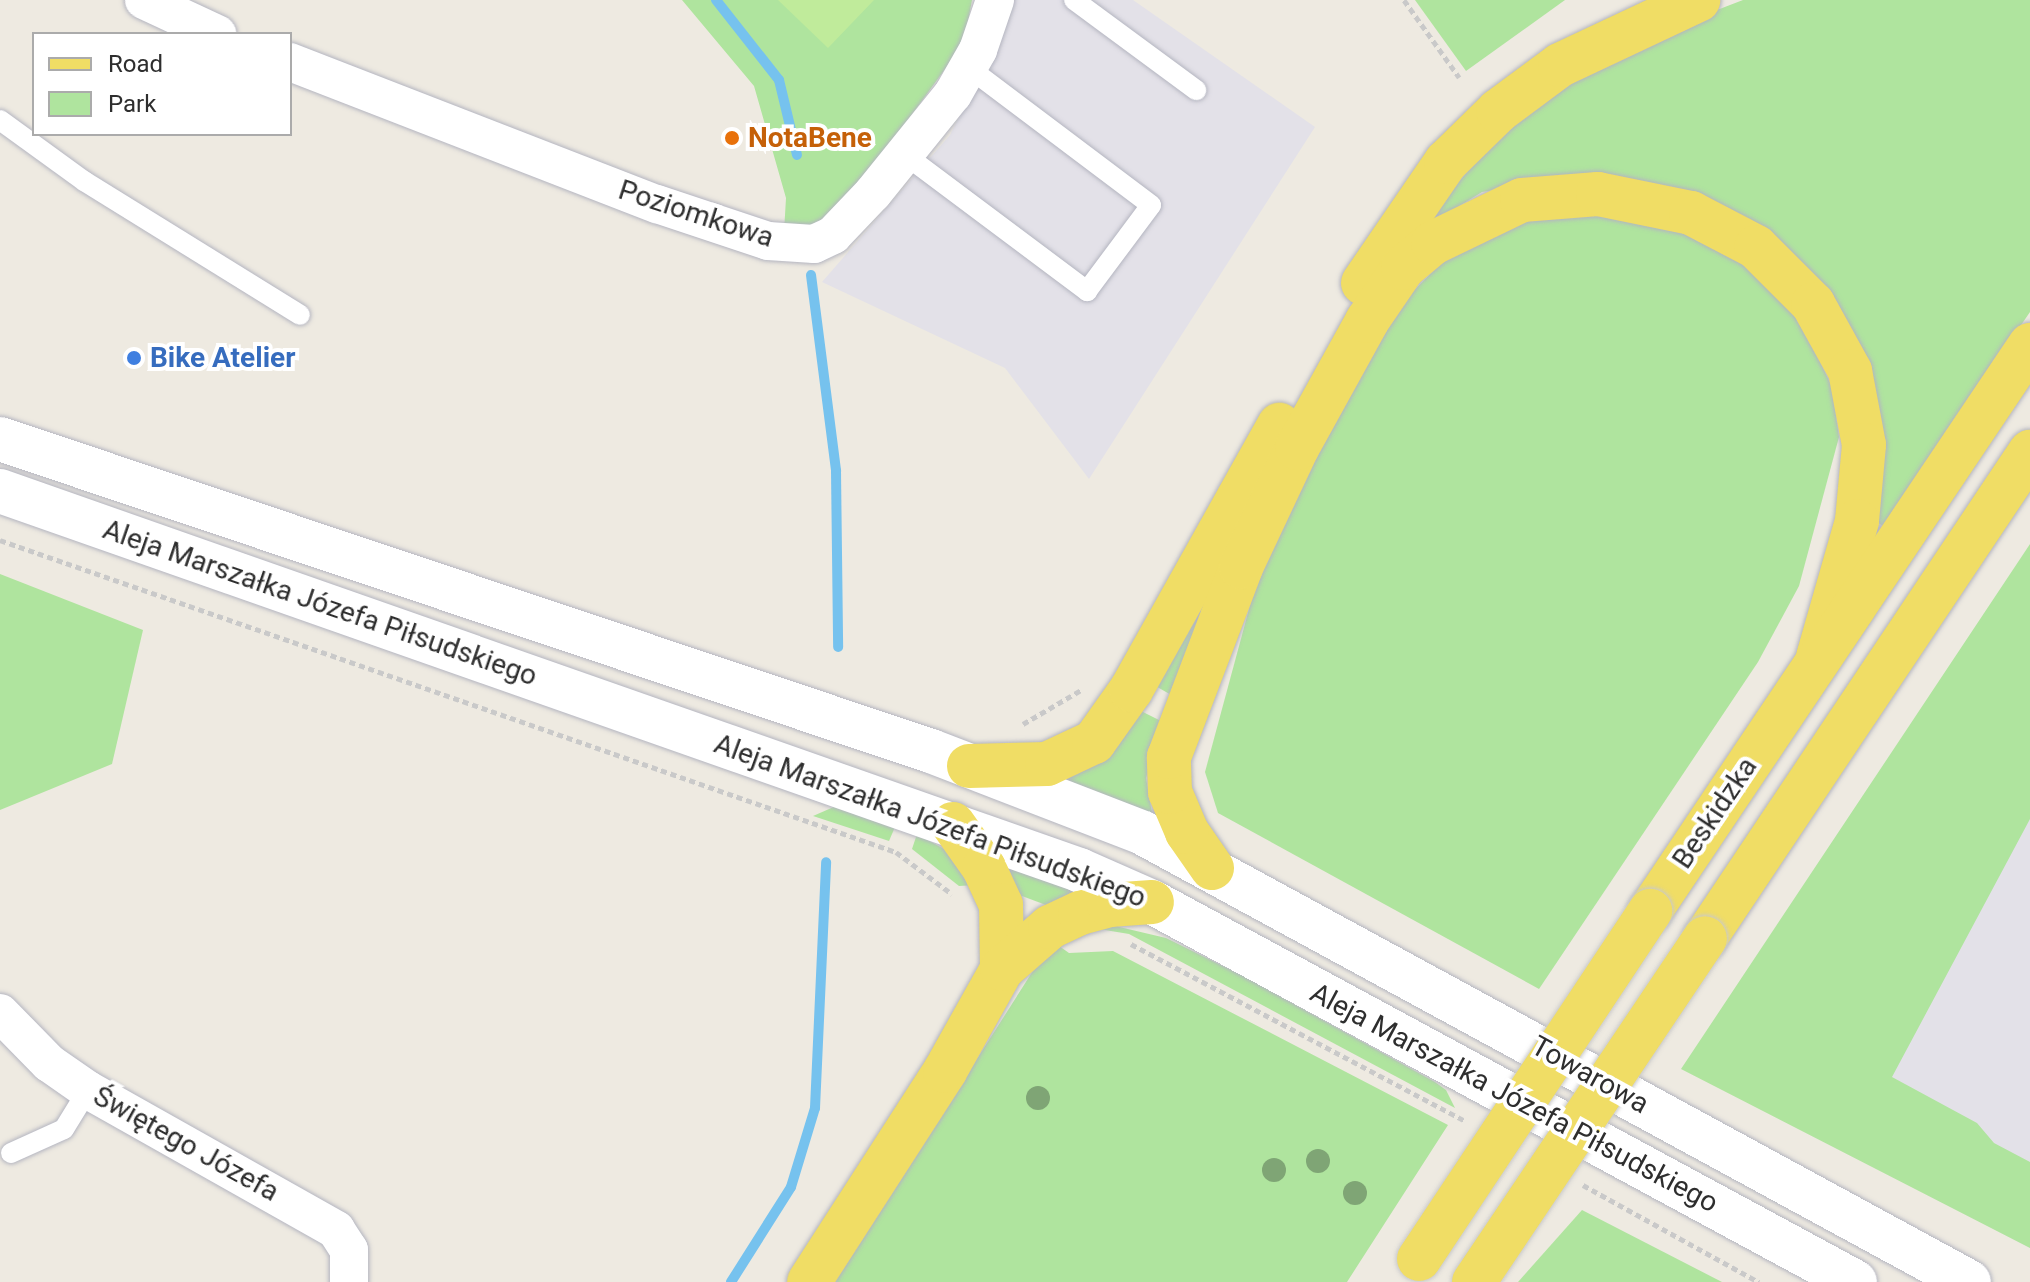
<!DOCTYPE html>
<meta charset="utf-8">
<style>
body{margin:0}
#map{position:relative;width:2030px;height:1282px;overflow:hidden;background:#eeeae1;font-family:Roboto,sans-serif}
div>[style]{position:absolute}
.industrial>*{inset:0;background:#e3e1e8}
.green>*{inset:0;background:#afe49e}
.pitch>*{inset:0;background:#c0eb9b}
.stream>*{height:10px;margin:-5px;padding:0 5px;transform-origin:5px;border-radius:5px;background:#76c2ee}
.path>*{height:5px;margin-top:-2.5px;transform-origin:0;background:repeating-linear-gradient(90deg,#c9c9c9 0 6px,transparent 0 10px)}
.roads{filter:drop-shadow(0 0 2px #b4b5c0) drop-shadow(0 0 2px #b4b5c0)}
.lane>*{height:20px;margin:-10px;padding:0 10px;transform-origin:10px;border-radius:10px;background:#fff}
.street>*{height:38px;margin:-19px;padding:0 19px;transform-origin:19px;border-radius:19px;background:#fff}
.secondary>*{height:44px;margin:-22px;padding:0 22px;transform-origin:22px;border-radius:22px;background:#fff}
.primary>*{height:44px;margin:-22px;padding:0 22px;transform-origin:22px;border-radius:22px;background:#f0dd65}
.bridges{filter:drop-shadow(0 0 2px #c9c9c9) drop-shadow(0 0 2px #c9c9c9)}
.primary-bridge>*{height:44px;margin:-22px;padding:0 22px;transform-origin:22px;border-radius:22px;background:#f0dd65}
.trees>*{width:24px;height:24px;margin:-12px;border-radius:50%;background:#7fa575}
.dots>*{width:22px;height:22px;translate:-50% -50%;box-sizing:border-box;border:4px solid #fff;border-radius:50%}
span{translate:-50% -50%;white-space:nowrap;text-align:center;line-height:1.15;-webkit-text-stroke:8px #fff;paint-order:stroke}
.food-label{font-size:28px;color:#c56008;font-weight:700}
.left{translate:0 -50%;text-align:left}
.street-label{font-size:28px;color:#2e2e2e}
.shop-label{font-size:28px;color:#366cbe;font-weight:700}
.legend{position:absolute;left:32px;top:32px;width:260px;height:104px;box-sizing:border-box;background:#fff;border:2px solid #ababab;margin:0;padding:10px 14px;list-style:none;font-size:24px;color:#2e2e2e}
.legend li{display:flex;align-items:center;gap:16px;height:40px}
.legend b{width:40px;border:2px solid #ababab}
</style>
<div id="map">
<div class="industrial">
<i style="clip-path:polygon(1008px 0,1133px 0,1315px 127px,1089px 479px,1005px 368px,822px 282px,950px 135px,1000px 34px)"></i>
<i style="clip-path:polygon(2030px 735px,2030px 1248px,1819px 1137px)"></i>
</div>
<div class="green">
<i style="clip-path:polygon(682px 0,972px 0,964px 43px,886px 150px,822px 227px,784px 232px,786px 198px,754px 86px)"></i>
<i style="clip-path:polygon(1415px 0,1565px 0,1466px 71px)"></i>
<i style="clip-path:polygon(1743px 0,2030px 0,2030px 312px,1883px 526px,1877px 522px,1815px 285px,1582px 176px,1482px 192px,1411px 236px,1521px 111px,1678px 25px)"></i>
<i style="clip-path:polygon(1609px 209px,1685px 228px,1739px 256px,1768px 281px,1804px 328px,1832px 387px,1839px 437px,1799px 586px,1758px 662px,1539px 989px,1218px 813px,1205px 772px,1259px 572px,1373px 332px,1457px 247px,1518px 214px)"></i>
<i style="clip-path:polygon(1254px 498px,1173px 696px,1152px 684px)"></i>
<i style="clip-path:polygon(2030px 544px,2030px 819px,1892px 1077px,1977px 1123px,1994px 1143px,2030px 1162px,2030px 1248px,1681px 1069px)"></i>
<i style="clip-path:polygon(0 574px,143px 630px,112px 764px,0 810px)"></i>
<i style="clip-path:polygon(1137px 709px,1161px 721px,1146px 778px,1153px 819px,1054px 777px)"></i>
<i style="clip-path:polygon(836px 806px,895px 827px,889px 841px,813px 816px)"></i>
<i style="clip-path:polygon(917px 834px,953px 854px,975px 885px,959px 886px,912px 849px)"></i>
<i style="clip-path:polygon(997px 859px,1068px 889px,1081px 896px,1054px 908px,1009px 891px)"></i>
<i style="clip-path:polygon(1111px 925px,1166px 938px,1243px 976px,1435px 1082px,1446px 1090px,1455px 1108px,1129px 934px,1093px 928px)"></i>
<i style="clip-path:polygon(1052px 941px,1069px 953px,1113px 951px,1448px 1125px,1347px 1282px,835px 1282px)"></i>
<i style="clip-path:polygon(1582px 1210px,1722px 1282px,1518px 1282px)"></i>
</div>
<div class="pitch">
<i style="clip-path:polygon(778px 0,874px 0,828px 48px)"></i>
</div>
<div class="stream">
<i style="left:716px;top:0;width:102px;rotate:51.8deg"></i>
<i style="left:779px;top:80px;width:77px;rotate:76.5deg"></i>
<i style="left:811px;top:275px;width:198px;rotate:82.7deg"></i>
<i style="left:836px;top:471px;width:176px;rotate:89.3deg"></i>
<i style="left:731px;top:1282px;width:112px;rotate:-57.7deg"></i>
<i style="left:791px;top:1187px;width:83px;rotate:-73.1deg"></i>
<i style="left:815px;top:1108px;width:246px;rotate:-87.4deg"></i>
</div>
<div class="path">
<i style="left:1404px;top:0;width:95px;rotate:54.5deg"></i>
<i style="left:0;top:540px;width:949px;rotate:19.2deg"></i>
<i style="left:896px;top:852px;width:70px;rotate:36.9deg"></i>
<i style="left:1023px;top:724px;width:69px;rotate:-30.3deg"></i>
<i style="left:1131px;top:944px;width:378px;rotate:27.9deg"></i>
<i style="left:1583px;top:1185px;width:201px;rotate:28.9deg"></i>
</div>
<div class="roads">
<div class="lane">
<i style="left:1074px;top:0;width:152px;rotate:36.4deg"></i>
<i style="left:0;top:120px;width:104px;rotate:36deg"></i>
<i style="left:84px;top:181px;width:254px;rotate:31.8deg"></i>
<i style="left:904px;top:154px;width:229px;rotate:36.8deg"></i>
<i style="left:1087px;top:291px;width:107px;rotate:-53.3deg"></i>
<i style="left:1151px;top:205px;width:229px;rotate:-143deg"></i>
<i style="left:11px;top:1153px;width:58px;rotate:-24.4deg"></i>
<i style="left:64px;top:1129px;width:46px;rotate:-58.4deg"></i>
</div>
<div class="street">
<i style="left:144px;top:0;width:81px;rotate:25deg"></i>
<i style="left:290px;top:62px;width:394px;rotate:21.2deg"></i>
<i style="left:657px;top:204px;width:117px;rotate:18.4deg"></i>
<i style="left:768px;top:241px;width:46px;rotate:3.7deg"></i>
<i style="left:814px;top:244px;width:21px;rotate:-25deg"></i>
<i style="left:833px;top:235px;width:58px;rotate:-46.4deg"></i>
<i style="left:873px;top:193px;width:127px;rotate:-51.1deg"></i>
<i style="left:953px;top:94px;width:51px;rotate:-60.4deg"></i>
<i style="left:978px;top:50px;width:53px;rotate:-71.2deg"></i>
<i style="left:0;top:1013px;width:70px;rotate:45.6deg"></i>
<i style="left:49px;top:1063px;width:47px;rotate:34.7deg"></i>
<i style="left:88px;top:1090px;width:285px;rotate:29.4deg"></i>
<i style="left:336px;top:1230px;width:24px;rotate:57deg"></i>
<i style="left:349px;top:1250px;width:32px;rotate:90deg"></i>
</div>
<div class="secondary">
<i style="left:0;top:439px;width:982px;rotate:18.53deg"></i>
<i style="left:931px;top:751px;width:227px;rotate:21.1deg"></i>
<i style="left:1143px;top:833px;width:940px;rotate:28.53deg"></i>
<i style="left:0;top:491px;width:1144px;rotate:19.35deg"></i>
<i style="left:1079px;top:870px;width:80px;rotate:23.7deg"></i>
<i style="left:1152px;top:902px;width:799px;rotate:28.39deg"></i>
</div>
<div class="primary">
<i style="left:1363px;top:283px;width:147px;rotate:-55.6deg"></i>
<i style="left:1446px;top:162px;width:73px;rotate:-44.4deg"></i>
<i style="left:1498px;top:111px;width:77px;rotate:-36.6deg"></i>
<i style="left:1560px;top:65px;width:153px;rotate:-25.2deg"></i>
<i style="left:969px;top:766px;width:78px;rotate:-1.5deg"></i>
<i style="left:1047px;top:764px;width:52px;rotate:-25.1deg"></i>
<i style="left:1094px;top:742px;width:64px;rotate:-54.6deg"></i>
<i style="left:1131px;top:690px;width:304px;rotate:-60.8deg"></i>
<i style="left:953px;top:824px;width:54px;rotate:54.8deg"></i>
<i style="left:984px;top:868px;width:41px;rotate:65.3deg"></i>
<i style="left:1001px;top:905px;width:64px;rotate:89.1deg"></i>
<i style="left:1212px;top:868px;width:44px;rotate:-124.8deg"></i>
<i style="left:1187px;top:832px;width:43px;rotate:-113deg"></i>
<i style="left:1170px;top:792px;width:35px;rotate:-92deg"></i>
<i style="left:1169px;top:757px;width:203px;rotate:-69.2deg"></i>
<i style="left:1241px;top:567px;width:132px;rotate:-64.8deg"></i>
<i style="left:1297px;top:448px;width:145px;rotate:-61.1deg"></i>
<i style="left:1367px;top:321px;width:64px;rotate:-55.8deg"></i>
<i style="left:1403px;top:268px;width:39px;rotate:-40deg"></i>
<i style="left:1433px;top:243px;width:99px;rotate:-25.8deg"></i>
<i style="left:1522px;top:200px;width:76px;rotate:-4.5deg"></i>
<i style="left:1598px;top:194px;width:95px;rotate:11.5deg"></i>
<i style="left:1691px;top:213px;width:73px;rotate:27.6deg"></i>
<i style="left:1756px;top:247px;width:81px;rotate:45deg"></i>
<i style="left:1813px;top:304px;width:77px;rotate:61.1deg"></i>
<i style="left:1850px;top:371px;width:75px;rotate:79.3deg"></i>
<i style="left:1864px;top:445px;width:76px;rotate:95.3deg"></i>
<i style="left:1857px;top:521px;width:141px;rotate:106deg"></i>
<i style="left:1650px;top:911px;width:682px;rotate:-56.12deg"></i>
<i style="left:1705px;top:938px;width:585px;rotate:-56.23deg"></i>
<i style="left:809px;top:1282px;width:251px;rotate:-57.2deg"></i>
<i style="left:945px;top:1071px;width:117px;rotate:-60.8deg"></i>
<i style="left:1002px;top:969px;width:64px;rotate:-41.2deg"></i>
<i style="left:1050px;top:927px;width:33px;rotate:-25deg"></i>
<i style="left:1080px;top:913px;width:30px;rotate:-15deg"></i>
<i style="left:1109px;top:905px;width:43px;rotate:-4deg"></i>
</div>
</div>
<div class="bridges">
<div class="primary-bridge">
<i style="left:1419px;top:1259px;width:418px;rotate:-56.4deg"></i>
<i style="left:1474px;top:1282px;width:414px;rotate:-56.1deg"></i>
</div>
</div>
<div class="trees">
<i style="left:1038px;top:1098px"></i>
<i style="left:1318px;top:1161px"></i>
<i style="left:1274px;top:1170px"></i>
<i style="left:1355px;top:1193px"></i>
</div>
<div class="dots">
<i style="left:732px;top:138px;background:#e8710a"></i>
<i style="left:134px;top:358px;background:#3f7fe0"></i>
</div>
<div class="food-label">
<span class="left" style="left:748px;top:138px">NotaBene</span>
</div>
<div class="street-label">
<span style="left:696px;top:214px;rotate:18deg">Poziomkowa</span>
<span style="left:320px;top:603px;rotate:19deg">Aleja Marszałka Józefa Piłsudskiego</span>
<span style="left:1715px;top:813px;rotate:-56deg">Beskidzka</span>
<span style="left:930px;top:821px;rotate:20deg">Aleja Marszałka Józefa Piłsudskiego</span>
<span style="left:1590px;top:1075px;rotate:29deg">Towarowa</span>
<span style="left:1514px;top:1098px;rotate:28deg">Aleja Marszałka Józefa Piłsudskiego</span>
<span style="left:186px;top:1144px;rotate:29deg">Świętego Józefa</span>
</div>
<div class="shop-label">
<span class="left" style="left:150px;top:358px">Bike Atelier</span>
</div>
<ul class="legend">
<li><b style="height:10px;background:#f0dd65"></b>Road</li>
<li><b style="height:22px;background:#afe49e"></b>Park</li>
</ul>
</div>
